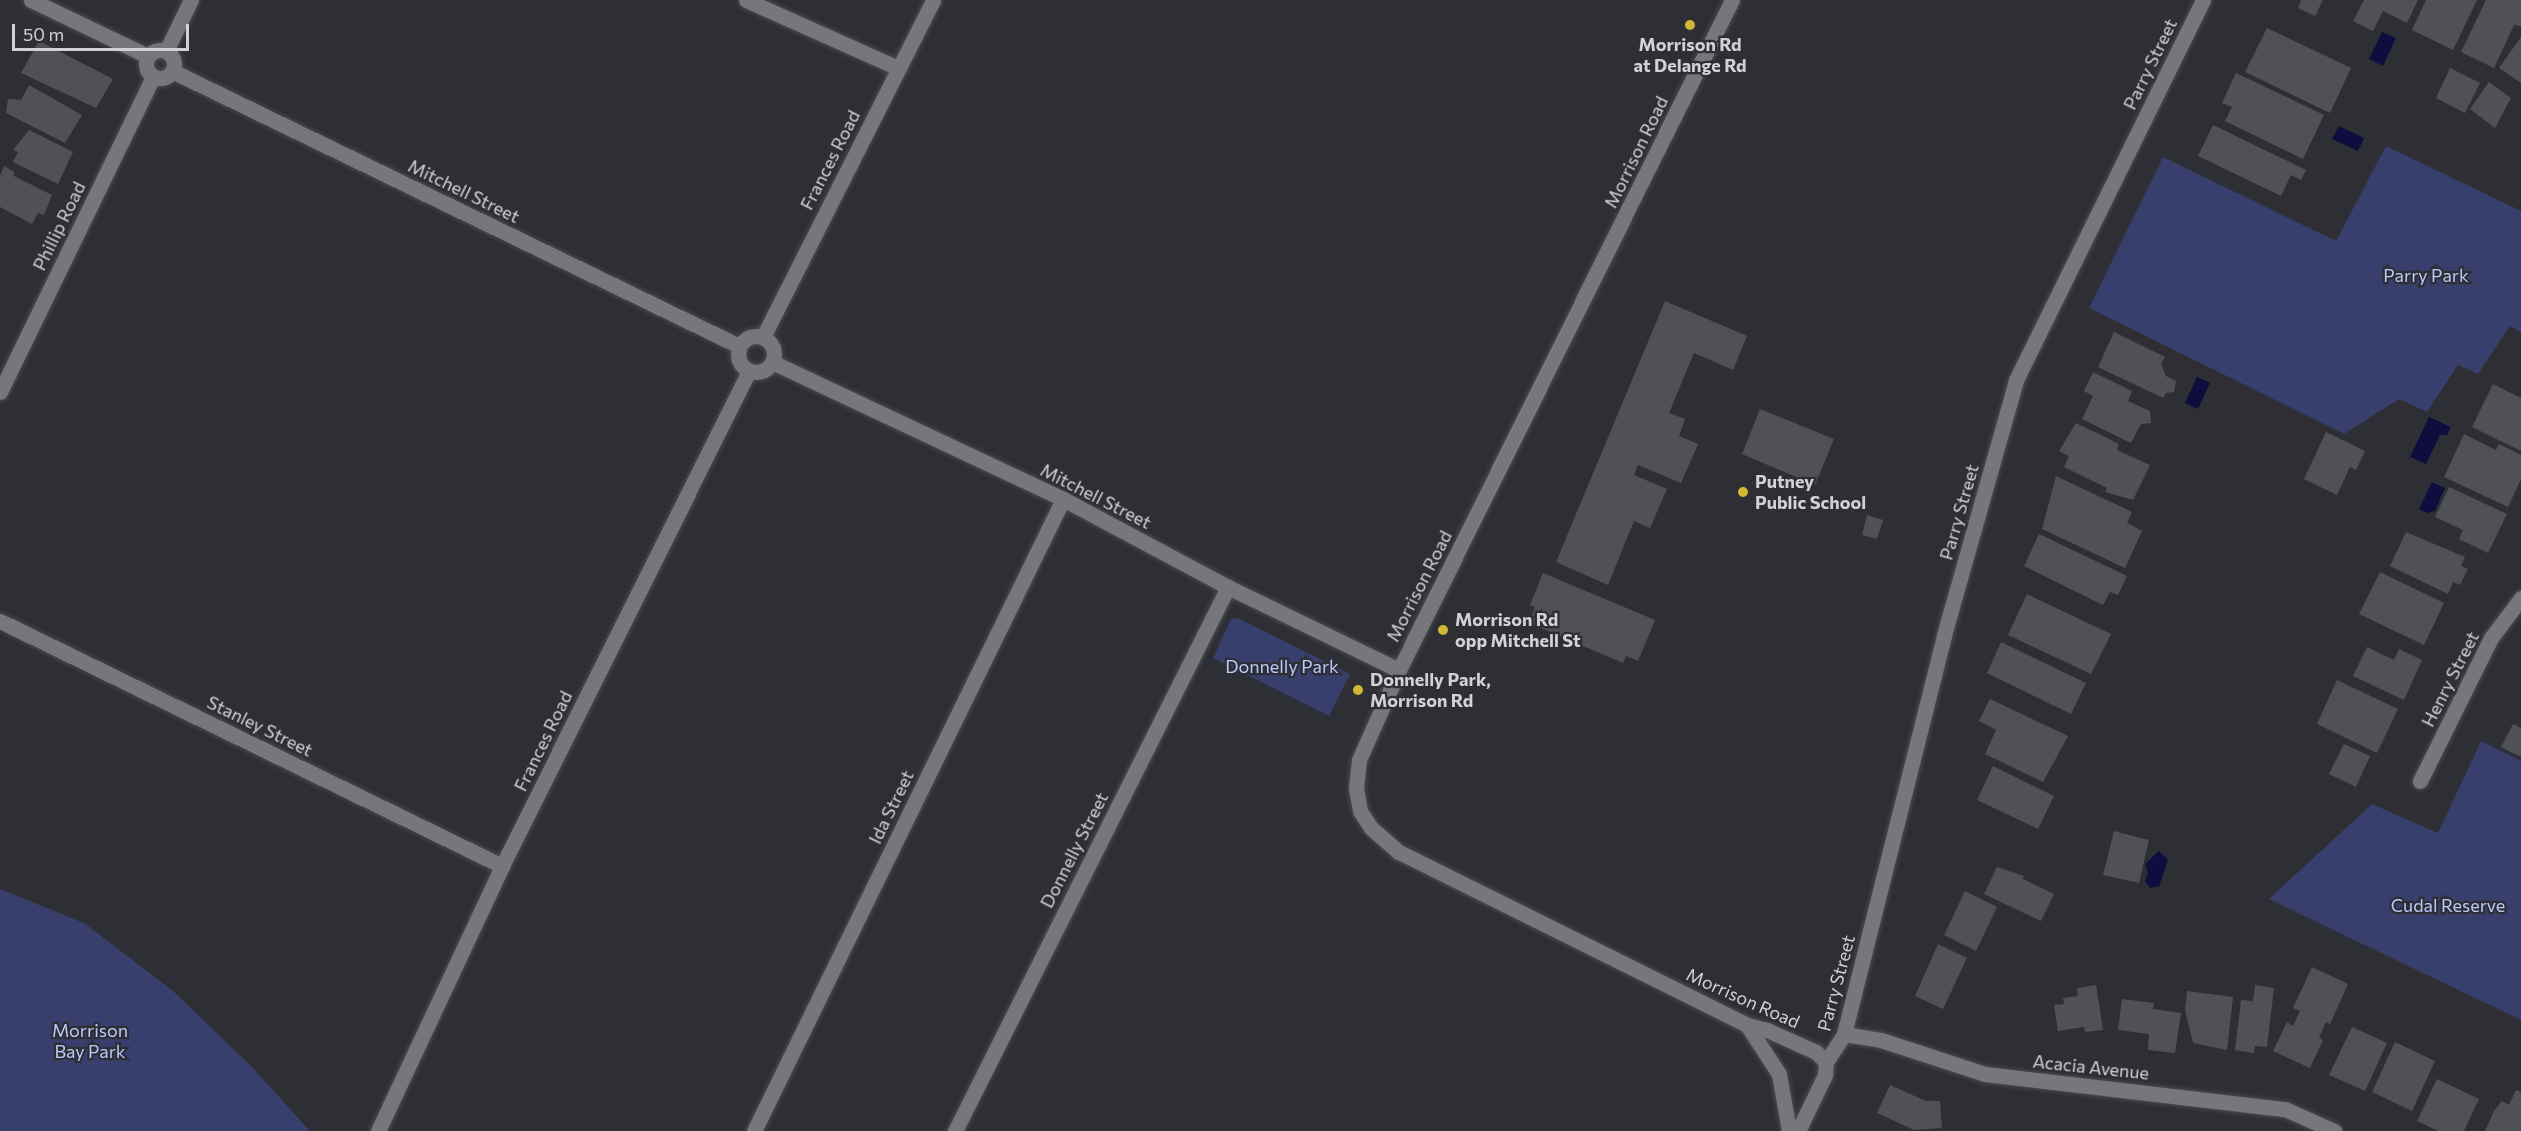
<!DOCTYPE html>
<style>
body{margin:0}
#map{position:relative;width:2521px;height:1131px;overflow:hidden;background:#2e2f34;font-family:Commissioner,sans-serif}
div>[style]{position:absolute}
.green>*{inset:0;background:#383f6c}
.water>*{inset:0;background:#0e0d3f}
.building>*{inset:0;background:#505157}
.roads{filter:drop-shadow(0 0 2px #4a4b50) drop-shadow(0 0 2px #4a4b50)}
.minor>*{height:15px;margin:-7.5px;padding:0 7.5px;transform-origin:7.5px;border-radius:7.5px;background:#75777d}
.minor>.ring{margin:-7.5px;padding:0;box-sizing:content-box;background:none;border:15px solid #75777d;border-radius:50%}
.tertiary>*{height:15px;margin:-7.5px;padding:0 7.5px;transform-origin:7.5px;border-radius:7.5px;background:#75777d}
.dots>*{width:16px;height:16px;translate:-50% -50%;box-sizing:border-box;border:3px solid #2e2f34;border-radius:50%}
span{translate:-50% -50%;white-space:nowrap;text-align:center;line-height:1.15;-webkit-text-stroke:4.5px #2e2f34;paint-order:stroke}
.poi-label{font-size:18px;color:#d1d2d5;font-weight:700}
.left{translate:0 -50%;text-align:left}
.street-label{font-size:18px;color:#d1d2d5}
.park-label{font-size:18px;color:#bdc8fc}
.scale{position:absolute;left:12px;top:24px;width:177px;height:27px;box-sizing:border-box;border:3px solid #d1d2d5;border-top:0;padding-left:8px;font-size:18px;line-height:21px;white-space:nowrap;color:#d1d2d5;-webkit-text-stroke:4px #2e2f34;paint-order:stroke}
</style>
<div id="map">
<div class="green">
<i style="clip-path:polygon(2386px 146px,2521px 211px,2521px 332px,2510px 326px,2478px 374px,2458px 365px,2427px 412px,2399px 399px,2344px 434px,2089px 308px,2163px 157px,2336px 241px)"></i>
<i style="clip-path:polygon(1237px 618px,1350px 674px,1329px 716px,1213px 658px,1231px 619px)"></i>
<i style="clip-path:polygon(2481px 741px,2521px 761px,2521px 1020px,2269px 899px,2372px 804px,2438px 833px)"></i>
<i style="clip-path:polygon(0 889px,84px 923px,172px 990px,252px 1067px,310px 1131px,0 1131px)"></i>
</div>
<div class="water">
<i style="clip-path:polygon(2382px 32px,2396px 38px,2383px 66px,2369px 59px)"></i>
<i style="clip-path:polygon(2339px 126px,2364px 138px,2358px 151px,2332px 139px)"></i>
<i style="clip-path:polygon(2197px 377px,2210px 383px,2198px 409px,2185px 403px)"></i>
<i style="clip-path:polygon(2429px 417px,2451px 427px,2447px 435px,2440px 435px,2426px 464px,2410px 457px)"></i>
<i style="clip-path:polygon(2432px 482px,2445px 488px,2435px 511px,2427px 513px,2419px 509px)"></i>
<i style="clip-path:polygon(2159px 851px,2168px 860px,2159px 886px,2150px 888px,2145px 881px,2148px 873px,2145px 864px)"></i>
</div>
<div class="building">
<i style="clip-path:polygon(2301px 0,2323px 0,2315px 16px,2298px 8px)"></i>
<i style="clip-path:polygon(2364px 0,2418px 0,2407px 23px,2383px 11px,2373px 31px,2353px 21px)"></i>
<i style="clip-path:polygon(2426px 0,2477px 0,2453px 50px,2412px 30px)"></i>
<i style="clip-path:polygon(2486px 0,2521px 0,2521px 26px,2514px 25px,2494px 68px,2461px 52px)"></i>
<i style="clip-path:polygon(2267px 28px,2351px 68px,2330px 113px,2245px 72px)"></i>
<i style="clip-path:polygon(2521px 37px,2521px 83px,2499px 68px)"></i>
<i style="clip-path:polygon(39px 41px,113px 79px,96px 108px,21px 73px)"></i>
<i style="clip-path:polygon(2450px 68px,2480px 83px,2465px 113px,2436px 98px)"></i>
<i style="clip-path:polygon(2236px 73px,2324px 115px,2303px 159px,2225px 121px,2232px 107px,2222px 103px)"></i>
<i style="clip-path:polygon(2489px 82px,2511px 98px,2495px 128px,2470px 109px)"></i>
<i style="clip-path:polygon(29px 85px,82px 115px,65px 143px,6px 113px,8px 99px,21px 100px)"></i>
<i style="clip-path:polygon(2213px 125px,2306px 170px,2301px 180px,2291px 175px,2281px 196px,2198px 156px)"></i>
<i style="clip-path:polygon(29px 130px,73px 152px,58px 184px,13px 162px,18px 152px,13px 150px)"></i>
<i style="clip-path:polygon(4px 166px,14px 172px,14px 176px,52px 195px,44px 215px,38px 213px,32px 224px,0 207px,0 176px)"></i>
<i style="clip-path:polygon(1665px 301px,1747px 336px,1733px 370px,1694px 353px,1669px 413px,1685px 419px,1679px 436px,1698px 444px,1681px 483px,1638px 465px,1634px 475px,1667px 489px,1650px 528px,1634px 521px,1608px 585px,1556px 562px)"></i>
<i style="clip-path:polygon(2114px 332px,2165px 357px,2161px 364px,2166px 376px,2176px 381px,2174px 392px,2166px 393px,2163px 398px,2098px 367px)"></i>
<i style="clip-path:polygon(2093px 372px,2132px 391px,2128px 401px,2150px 411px,2151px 423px,2141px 424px,2131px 443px,2082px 419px,2093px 396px,2084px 391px)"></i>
<i style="clip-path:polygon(2493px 384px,2521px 398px,2521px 451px,2472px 427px)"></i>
<i style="clip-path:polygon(1760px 409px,1834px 439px,1815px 485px,1742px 454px)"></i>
<i style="clip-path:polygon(2076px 423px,2119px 444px,2117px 450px,2150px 465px,2133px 500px,2105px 492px,2107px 488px,2064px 467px,2069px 456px,2059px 451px)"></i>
<i style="clip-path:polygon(2326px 432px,2365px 451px,2356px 470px,2350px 467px,2337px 495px,2304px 479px)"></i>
<i style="clip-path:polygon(2464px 434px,2496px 450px,2499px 444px,2521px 455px,2521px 479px,2508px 507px,2444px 477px)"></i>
<i style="clip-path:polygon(2056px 476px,2132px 512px,2127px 523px,2142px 531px,2125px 568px,2042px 529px)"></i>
<i style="clip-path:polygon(2449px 487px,2507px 514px,2488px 553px,2459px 539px,2463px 530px,2435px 517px)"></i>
<i style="clip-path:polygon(1867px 515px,1883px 520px,1877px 539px,1862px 535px)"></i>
<i style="clip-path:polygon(2406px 532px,2465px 557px,2461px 566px,2468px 569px,2460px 585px,2453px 582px,2448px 594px,2390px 566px)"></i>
<i style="clip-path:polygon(2039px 534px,2127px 576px,2118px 595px,2110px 592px,2103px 605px,2024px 566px)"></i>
<i style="clip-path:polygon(2380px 572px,2444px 603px,2424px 645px,2359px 614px)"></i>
<i style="clip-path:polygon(1543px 573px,1655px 620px,1638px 661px,1626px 656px,1623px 663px,1529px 623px,1535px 607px,1530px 605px)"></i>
<i style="clip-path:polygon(2027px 594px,2111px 634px,2091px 674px,2008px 635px)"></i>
<i style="clip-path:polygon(2001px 642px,2086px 683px,2071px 714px,1987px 673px)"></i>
<i style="clip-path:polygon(2367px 647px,2394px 660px,2399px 649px,2422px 660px,2404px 700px,2353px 676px)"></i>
<i style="clip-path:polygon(2337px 680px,2398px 709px,2377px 753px,2317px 724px)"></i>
<i style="clip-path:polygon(1990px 699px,2068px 736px,2043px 782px,1985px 754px,1996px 730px,1979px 721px)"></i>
<i style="clip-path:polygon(2513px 724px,2521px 728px,2521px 757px,2501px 747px)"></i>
<i style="clip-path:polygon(2344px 744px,2370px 756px,2356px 787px,2329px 774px)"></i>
<i style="clip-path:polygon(1993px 766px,2054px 796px,2038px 829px,1977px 800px)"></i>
<i style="clip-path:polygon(2114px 831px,2149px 840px,2139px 883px,2103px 875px)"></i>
<i style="clip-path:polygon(1997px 867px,2024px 876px,2023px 879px,2054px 894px,2041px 921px,1984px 894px)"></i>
<i style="clip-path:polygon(1965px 891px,1997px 907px,1976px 951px,1944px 935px)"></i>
<i style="clip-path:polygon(1938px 944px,1967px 958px,1943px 1009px,1915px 996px)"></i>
<i style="clip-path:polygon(2312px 967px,2348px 984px,2330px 1024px,2326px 1022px,2319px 1038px,2323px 1040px,2310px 1068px,2273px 1051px,2287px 1022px,2293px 1026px,2300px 1011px,2293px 1008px)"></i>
<i style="clip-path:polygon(2096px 985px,2103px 1030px,2085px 1032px,2084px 1027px,2058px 1031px,2054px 1005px,2064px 1004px,2063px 998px,2078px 996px,2077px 988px)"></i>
<i style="clip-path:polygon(2255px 985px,2274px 988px,2267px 1047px,2255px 1046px,2254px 1053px,2235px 1050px,2241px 1000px,2253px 1001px)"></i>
<i style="clip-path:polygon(2187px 991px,2233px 997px,2227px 1050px,2193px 1043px,2185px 1010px)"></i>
<i style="clip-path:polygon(2122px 999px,2154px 1003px,2153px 1009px,2181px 1013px,2175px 1053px,2148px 1050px,2149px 1034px,2118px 1030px)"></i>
<i style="clip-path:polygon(2352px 1027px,2387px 1043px,2365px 1091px,2329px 1075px)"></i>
<i style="clip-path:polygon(2395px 1042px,2435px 1061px,2412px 1111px,2372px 1092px)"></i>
<i style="clip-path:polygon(2437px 1079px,2479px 1099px,2464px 1131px,2438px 1131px,2417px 1121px)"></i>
<i style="clip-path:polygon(1890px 1085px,1926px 1101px,1940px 1101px,1942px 1128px,1914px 1130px,1877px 1113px)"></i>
<i style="clip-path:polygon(2516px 1090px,2521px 1092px,2521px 1131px,2485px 1131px,2494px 1111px,2502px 1101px,2509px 1105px)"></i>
</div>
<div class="roads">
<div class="minor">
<i style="left:31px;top:0;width:130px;rotate:25.6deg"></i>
<i style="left:746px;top:0;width:167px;rotate:24.1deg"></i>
<i class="ring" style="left:146px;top:50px;width:13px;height:13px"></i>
<i style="left:166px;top:51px;width:57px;rotate:-63.9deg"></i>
<i style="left:172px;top:71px;width:630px;rotate:25.87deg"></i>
<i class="ring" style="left:738px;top:336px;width:21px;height:21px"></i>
<i style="left:763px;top:337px;width:377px;rotate:-63.2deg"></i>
<i style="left:772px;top:362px;width:322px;rotate:25.2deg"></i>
<i style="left:1063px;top:499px;width:187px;rotate:28.1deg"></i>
<i style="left:1228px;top:587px;width:190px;rotate:25.9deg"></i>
<i style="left:0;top:392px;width:350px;rotate:-64.1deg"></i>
<i style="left:0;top:621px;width:559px;rotate:26.01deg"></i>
<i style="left:2420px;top:781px;width:160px;rotate:-63.6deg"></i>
<i style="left:2491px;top:638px;width:50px;rotate:-53.1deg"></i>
<i style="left:1844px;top:1034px;width:37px;rotate:9deg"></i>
<i style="left:1881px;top:1040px;width:109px;rotate:18.1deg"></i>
<i style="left:1985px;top:1074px;width:302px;rotate:6.7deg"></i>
<i style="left:2285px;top:1109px;width:54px;rotate:24.2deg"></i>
<i style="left:1826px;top:1062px;width:33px;rotate:-57deg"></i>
<i style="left:1844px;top:1034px;width:411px;rotate:-75.9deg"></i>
<i style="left:1944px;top:635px;width:265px;rotate:-74.2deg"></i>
<i style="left:2016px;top:380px;width:424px;rotate:-63.8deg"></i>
<i style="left:378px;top:1131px;width:293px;rotate:-64.9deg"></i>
<i style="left:502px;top:866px;width:553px;rotate:-63.48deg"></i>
<i style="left:754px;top:1131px;width:703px;rotate:-63.94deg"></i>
<i style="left:955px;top:1131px;width:609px;rotate:-63.35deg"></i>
</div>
<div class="tertiary">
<i style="left:1732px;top:0;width:748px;rotate:116.43deg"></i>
<i style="left:1399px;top:670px;width:98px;rotate:114deg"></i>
<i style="left:1359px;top:760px;width:28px;rotate:96deg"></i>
<i style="left:1356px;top:788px;width:23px;rotate:80deg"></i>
<i style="left:1360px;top:811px;width:20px;rotate:57deg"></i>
<i style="left:1371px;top:828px;width:37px;rotate:41deg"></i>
<i style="left:1399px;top:852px;width:389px;rotate:26.4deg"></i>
<i style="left:1747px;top:1025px;width:21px;rotate:14deg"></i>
<i style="left:1767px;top:1030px;width:54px;rotate:24.2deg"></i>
<i style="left:1816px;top:1052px;width:14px;rotate:45deg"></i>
<i style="left:1826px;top:1062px;width:13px;rotate:94deg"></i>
<i style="left:1825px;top:1075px;width:62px;rotate:115.7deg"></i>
<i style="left:1747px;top:1025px;width:59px;rotate:56.9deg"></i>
<i style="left:1779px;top:1074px;width:58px;rotate:80deg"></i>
</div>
</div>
<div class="dots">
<i style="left:1690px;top:25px;background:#d4b635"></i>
<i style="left:1743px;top:492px;background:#d4b635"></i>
<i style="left:1443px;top:630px;background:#d4b635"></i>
<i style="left:1358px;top:690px;background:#d4b635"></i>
</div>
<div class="poi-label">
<span style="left:1690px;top:55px">Morrison Rd<br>at Delange Rd</span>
<span class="left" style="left:1755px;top:492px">Putney<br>Public School</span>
<span class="left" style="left:1455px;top:630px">Morrison Rd<br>opp Mitchell St</span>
<span class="left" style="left:1370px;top:690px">Donnelly Park,<br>Morrison Rd</span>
</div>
<div class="street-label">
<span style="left:2150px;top:64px;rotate:-64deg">Parry Street</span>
<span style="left:1636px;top:152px;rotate:-64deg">Morrison Road</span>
<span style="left:830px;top:160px;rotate:-63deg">Frances Road</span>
<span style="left:464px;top:191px;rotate:26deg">Mitchell Street</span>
<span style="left:59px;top:226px;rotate:-64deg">Phillip Road</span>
<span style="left:1096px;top:496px;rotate:27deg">Mitchell Street</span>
<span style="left:1959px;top:512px;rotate:-74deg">Parry Street</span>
<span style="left:1419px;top:586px;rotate:-63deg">Morrison Road</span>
<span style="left:2450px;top:679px;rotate:-63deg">Henry Street</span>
<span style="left:260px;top:726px;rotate:26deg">Stanley Street</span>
<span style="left:543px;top:741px;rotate:-64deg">Frances Road</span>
<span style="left:891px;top:807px;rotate:-64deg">Ida Street</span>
<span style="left:1074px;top:850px;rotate:-63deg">Donnelly Street</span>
<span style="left:1836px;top:983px;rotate:-75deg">Parry Street</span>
<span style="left:1743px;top:998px;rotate:24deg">Morrison Road</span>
<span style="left:2091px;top:1067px;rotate:6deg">Acacia Avenue</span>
</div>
<div class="park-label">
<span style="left:2426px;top:275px">Parry Park</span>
<span style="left:1282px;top:666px">Donnelly Park</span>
<span style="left:2448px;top:905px">Cudal Reserve</span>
<span style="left:90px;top:1041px">Morrison<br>Bay Park</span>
</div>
<div class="scale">50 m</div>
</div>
